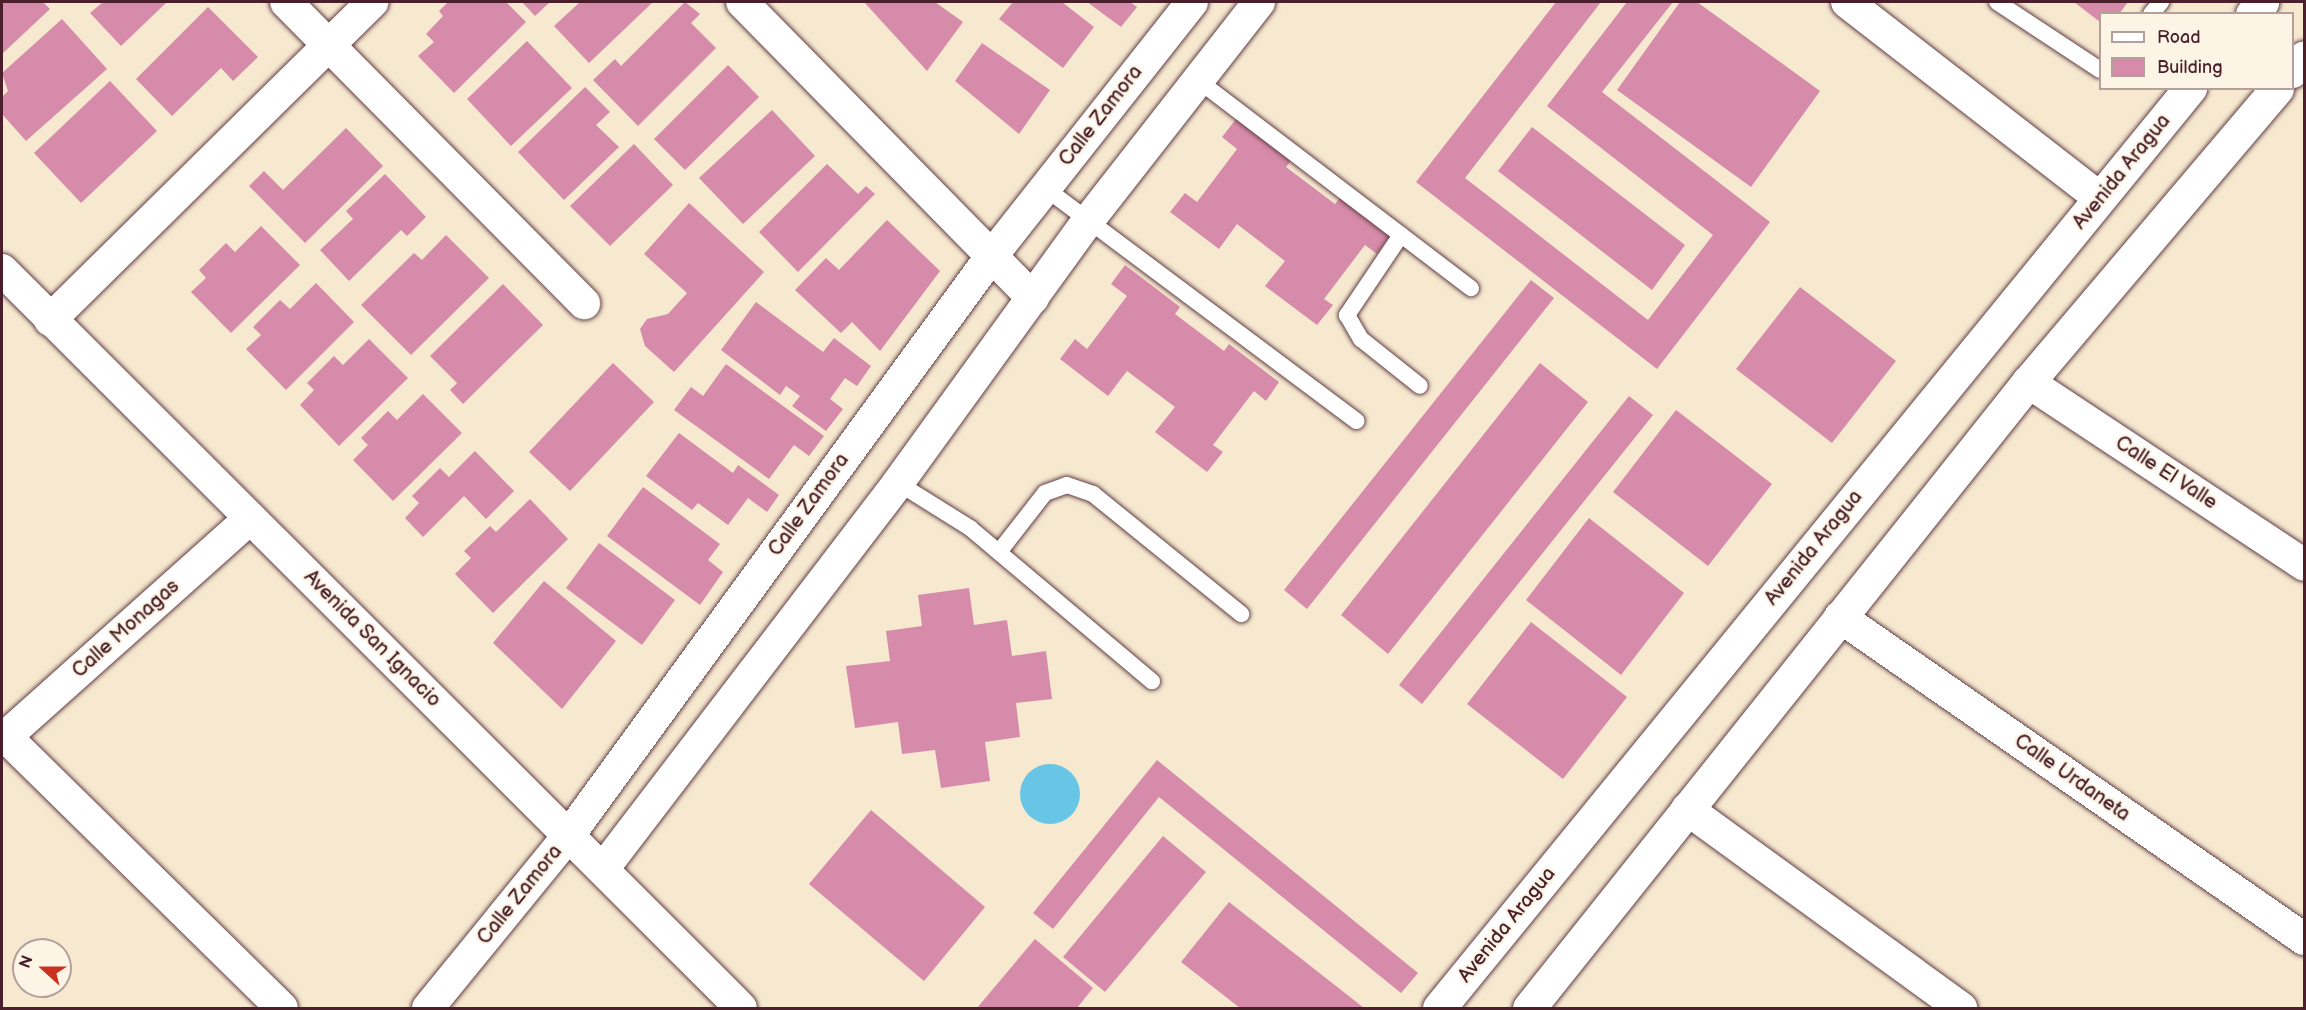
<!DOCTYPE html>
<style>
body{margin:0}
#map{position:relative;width:2306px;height:1010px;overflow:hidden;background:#f6e9d0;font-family:"Balsamiq Sans",sans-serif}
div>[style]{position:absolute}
.water>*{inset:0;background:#68c5e6}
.round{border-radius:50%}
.building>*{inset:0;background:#d78baa}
.roads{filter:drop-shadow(0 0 2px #643d44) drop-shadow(0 0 2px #643d44)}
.service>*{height:16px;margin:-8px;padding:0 8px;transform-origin:8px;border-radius:8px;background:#fff}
.minor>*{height:32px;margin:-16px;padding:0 16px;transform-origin:16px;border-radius:16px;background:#fff}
.tertiary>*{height:33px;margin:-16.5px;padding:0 16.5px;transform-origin:16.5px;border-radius:16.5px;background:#fff}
span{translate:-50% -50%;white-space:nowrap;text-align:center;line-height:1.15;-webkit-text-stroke:4.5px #fcf5e5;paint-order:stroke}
.street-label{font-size:20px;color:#4a1f2b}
.frame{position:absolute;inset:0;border:3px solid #4a1f2b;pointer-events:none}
.legend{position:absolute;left:2099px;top:12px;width:195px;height:78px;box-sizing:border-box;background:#fcf5e5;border:2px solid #b59f9b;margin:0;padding:8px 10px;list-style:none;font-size:18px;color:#4a1f2b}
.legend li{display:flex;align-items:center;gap:12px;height:30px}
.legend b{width:30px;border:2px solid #b59f9b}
.north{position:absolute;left:12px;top:938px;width:60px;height:60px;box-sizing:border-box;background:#fcf5e5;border:2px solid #b59f9b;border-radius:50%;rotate:291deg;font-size:16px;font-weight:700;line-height:24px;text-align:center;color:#4a1f2b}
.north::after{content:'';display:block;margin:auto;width:21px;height:27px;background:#c8321e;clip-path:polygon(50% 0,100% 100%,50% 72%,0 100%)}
</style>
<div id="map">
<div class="water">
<i class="round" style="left:1020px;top:764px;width:60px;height:60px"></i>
</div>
<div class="building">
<i style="clip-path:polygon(2px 2px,43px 2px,50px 9px,2px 54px)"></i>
<i style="clip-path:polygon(103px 2px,167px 2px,121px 46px,90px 13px)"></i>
<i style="clip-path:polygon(448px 2px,506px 2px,526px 22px,454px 93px,418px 56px,434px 42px,426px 34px,443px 16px,439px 11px)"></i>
<i style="clip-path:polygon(522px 2px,550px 2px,535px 16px)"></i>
<i style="clip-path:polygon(580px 2px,653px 2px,589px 63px,554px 26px)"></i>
<i style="clip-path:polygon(685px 2px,700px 14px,691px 23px,716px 48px,638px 126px,593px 80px,615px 59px,621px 66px)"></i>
<i style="clip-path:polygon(864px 2px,935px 2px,963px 22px,927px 71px)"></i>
<i style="clip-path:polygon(1013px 2px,1062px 2px,1094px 27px,1063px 68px,999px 19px)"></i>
<i style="clip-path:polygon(1087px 2px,1130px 2px,1137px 7px,1121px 27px)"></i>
<i style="clip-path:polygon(1556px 2px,1601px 2px,1465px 178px,1648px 320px,1713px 235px,1547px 106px,1627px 2px,1673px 2px,1602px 92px,1770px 222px,1657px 369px,1416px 182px)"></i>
<i style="clip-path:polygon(1680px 2px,1697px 2px,1820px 91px,1751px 187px,1617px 90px)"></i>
<i style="clip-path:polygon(2074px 2px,2128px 2px,2119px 14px,2100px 14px,2100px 22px)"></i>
<i style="clip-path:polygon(208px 7px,258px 57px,233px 81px,221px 68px,172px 116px,136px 79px)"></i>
<i style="clip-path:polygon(62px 19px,107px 69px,26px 141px,2px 114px,2px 97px,8px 91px,2px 73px)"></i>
<i style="clip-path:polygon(527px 41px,572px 88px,511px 146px,467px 99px)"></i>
<i style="clip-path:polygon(982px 43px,1050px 90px,1019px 134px,955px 81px)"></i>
<i style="clip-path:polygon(728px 65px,759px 97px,685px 170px,654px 139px)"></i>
<i style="clip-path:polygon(110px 81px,157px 131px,81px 203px,34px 153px)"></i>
<i style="clip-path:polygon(585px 87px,610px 112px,596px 125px,619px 147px,564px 200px,518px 152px)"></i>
<i style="clip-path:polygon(772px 110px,815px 156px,743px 224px,699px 178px)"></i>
<i style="clip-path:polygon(1236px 119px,1291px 161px,1286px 167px,1335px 204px,1340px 198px,1390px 236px,1377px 254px,1365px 245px,1324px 299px,1333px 305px,1317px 325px,1265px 286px,1285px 261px,1237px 224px,1219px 249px,1170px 212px,1185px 193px,1197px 202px,1237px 149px,1222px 137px)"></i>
<i style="clip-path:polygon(1532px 127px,1685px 245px,1652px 290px,1498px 171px)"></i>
<i style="clip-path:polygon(346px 128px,383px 166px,305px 243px,249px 186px,264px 171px,283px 190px)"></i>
<i style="clip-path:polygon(634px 144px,673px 185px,610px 246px,570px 206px)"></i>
<i style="clip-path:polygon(827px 164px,858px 194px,866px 186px,875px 194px,798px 272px,759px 232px)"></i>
<i style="clip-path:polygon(385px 174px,426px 217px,407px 236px,401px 230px,349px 281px,320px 250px,353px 219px,346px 211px)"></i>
<i style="clip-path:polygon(689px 203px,764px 272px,674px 372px,645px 346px,640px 329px,647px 319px,668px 314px,687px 293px,644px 254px)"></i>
<i style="clip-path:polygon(887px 220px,940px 271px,880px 351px,852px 322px,841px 333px,795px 290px,826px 258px,839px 270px)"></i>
<i style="clip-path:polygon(261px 226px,300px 265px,231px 333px,191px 292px,206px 278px,199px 270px,226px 243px,235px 252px)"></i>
<i style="clip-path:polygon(446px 235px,489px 278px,411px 355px,361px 305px,414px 253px,422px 260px)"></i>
<i style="clip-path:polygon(1125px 265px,1180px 307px,1175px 314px,1224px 351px,1229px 344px,1279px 382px,1266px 401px,1254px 391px,1213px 445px,1223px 452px,1207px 472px,1155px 432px,1175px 407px,1127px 371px,1108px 396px,1060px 359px,1075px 339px,1087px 349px,1127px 296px,1111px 284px)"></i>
<i style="clip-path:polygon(1531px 280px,1554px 298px,1307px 609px,1284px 590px)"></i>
<i style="clip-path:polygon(316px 283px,354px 322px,286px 390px,246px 349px,261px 335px,253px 327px,280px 300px,290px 309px)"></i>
<i style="clip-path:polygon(503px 284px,543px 325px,463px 404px,450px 390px,457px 383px,430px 356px)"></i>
<i style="clip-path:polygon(1800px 287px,1896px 361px,1832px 443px,1736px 369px)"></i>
<i style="clip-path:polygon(756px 302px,823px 352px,834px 338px,871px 366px,857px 386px,845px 378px,830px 399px,843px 409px,826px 431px,792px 406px,800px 396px,786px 386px,780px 395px,721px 350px)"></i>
<i style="clip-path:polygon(369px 339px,408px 378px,339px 446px,300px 405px,314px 390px,307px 383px,334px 356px,343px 365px)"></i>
<i style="clip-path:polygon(613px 363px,654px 402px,570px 491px,529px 452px)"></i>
<i style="clip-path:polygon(1540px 363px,1588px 402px,1388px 654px,1341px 615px)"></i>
<i style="clip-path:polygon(726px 364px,824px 436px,809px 456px,794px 445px,769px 479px,674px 410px,691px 387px,703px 396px)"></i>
<i style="clip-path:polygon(423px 394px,462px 433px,393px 501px,353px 460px,368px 445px,361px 438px,388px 411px,397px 420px)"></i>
<i style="clip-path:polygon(1629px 396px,1653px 415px,1422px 704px,1399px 685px)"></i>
<i style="clip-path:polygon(1676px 410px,1772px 484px,1708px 566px,1613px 492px)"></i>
<i style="clip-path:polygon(679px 433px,733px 473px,738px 465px,779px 495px,767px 512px,748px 498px,728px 525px,698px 503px,692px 510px,646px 476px)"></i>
<i style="clip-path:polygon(475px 451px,514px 491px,486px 519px,464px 496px,423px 537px,405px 518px,419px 503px,412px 496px,440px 468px,449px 477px)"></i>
<i style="clip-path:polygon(643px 487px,720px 544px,708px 560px,723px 572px,700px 605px,607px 536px)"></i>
<i style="clip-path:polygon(530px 499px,568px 539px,493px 613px,455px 574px,471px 558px,464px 551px,490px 526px,496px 532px)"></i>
<i style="clip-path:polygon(1589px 518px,1684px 593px,1621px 675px,1526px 600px)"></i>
<i style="clip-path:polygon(599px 543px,675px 600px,642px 645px,566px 588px)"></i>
<i style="clip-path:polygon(544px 581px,616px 641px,562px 709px,493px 643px)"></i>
<i style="clip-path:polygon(969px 588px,974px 625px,1007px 620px,1012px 656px,1046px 651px,1052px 699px,1016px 703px,1020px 737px,985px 742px,990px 781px,941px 788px,935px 750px,902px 754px,898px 722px,855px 728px,846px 666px,890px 661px,886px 631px,922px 626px,918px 595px)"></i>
<i style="clip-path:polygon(1531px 622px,1627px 697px,1563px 779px,1467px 704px)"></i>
<i style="clip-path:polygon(1157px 760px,1418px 973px,1401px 993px,1159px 797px,1053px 929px,1033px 913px)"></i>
<i style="clip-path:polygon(871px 810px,985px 907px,924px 981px,809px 884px)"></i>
<i style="clip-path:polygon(1163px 836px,1206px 872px,1105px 992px,1063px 957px)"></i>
<i style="clip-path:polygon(1229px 902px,1364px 1008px,1240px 1008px,1181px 962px)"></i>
<i style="clip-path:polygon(1035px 939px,1093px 988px,1077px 1008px,977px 1008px)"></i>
</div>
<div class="roads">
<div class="service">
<i style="left:1997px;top:2px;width:123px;rotate:33.4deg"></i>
<i style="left:2151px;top:14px;width:16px;rotate:-50deg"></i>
<i style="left:1199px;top:81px;width:342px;rotate:37.3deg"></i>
<i style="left:1045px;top:188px;width:389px;rotate:36.8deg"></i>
<i style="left:1401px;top:235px;width:97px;rotate:124deg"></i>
<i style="left:1347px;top:315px;width:28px;rotate:60deg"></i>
<i style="left:1361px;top:339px;width:75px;rotate:38.5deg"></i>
<i style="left:898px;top:483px;width:85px;rotate:32deg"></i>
<i style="left:970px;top:528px;width:238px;rotate:40.1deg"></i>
<i style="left:999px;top:552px;width:75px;rotate:-52.1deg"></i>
<i style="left:1045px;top:493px;width:23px;rotate:-20deg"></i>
<i style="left:1067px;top:485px;width:28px;rotate:19deg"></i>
<i style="left:1093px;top:494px;width:191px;rotate:39deg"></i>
</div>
<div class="minor">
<i style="left:286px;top:2px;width:424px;rotate:45.3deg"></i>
<i style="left:742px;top:2px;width:415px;rotate:45.5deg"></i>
<i style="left:1847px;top:2px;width:320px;rotate:37.8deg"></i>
<i style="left:2px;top:270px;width:1044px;rotate:44.96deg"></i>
<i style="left:50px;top:320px;width:453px;rotate:-44.6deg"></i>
<i style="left:2028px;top:382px;width:331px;rotate:33.5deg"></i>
<i style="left:1840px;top:617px;width:565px;rotate:34.76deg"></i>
<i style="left:5px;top:736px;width:388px;rotate:44.5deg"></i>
<i style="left:2px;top:740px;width:333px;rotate:-41.8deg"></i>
<i style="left:1687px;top:809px;width:339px;rotate:36deg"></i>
<i style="left:603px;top:869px;width:486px;rotate:-52.6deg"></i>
<i style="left:898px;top:483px;width:324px;rotate:-54.1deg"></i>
<i style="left:1088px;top:221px;width:278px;rotate:-52deg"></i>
<i style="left:428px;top:1008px;width:223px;rotate:-50.8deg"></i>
<i style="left:569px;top:835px;width:714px;rotate:-53.88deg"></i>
<i style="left:990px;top:258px;width:326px;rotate:-51.7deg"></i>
</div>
<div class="tertiary">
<i style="left:2252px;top:14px;width:16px;rotate:-50deg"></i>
<i style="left:2292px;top:71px;width:18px;rotate:-49deg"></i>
<i style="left:1439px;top:1008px;width:1188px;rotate:-50.78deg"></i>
<i style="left:1529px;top:1008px;width:801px;rotate:-51.44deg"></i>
<i style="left:2028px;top:382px;width:385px;rotate:-49.7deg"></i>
</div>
</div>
<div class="street-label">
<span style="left:1101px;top:116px;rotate:-52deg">Calle Zamora</span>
<span style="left:2122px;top:172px;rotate:-51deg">Avenida Aragua</span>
<span style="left:2166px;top:473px;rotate:33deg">Calle El Valle</span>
<span style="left:809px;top:505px;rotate:-54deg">Calle Zamora</span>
<span style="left:1814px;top:548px;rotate:-51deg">Avenida Aragua</span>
<span style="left:126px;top:629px;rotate:-42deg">Calle Monagas</span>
<span style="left:372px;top:639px;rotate:45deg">Avenida San Ignacio</span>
<span style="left:2072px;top:778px;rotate:35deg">Calle Urdaneta</span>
<span style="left:520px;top:895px;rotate:-51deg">Calle Zamora</span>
<span style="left:1507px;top:925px;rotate:-51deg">Avenida Aragua</span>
</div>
<div class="frame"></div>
<ul class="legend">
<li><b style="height:8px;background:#fff"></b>Road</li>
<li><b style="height:16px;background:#d78baa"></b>Building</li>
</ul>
<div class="north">N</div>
</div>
